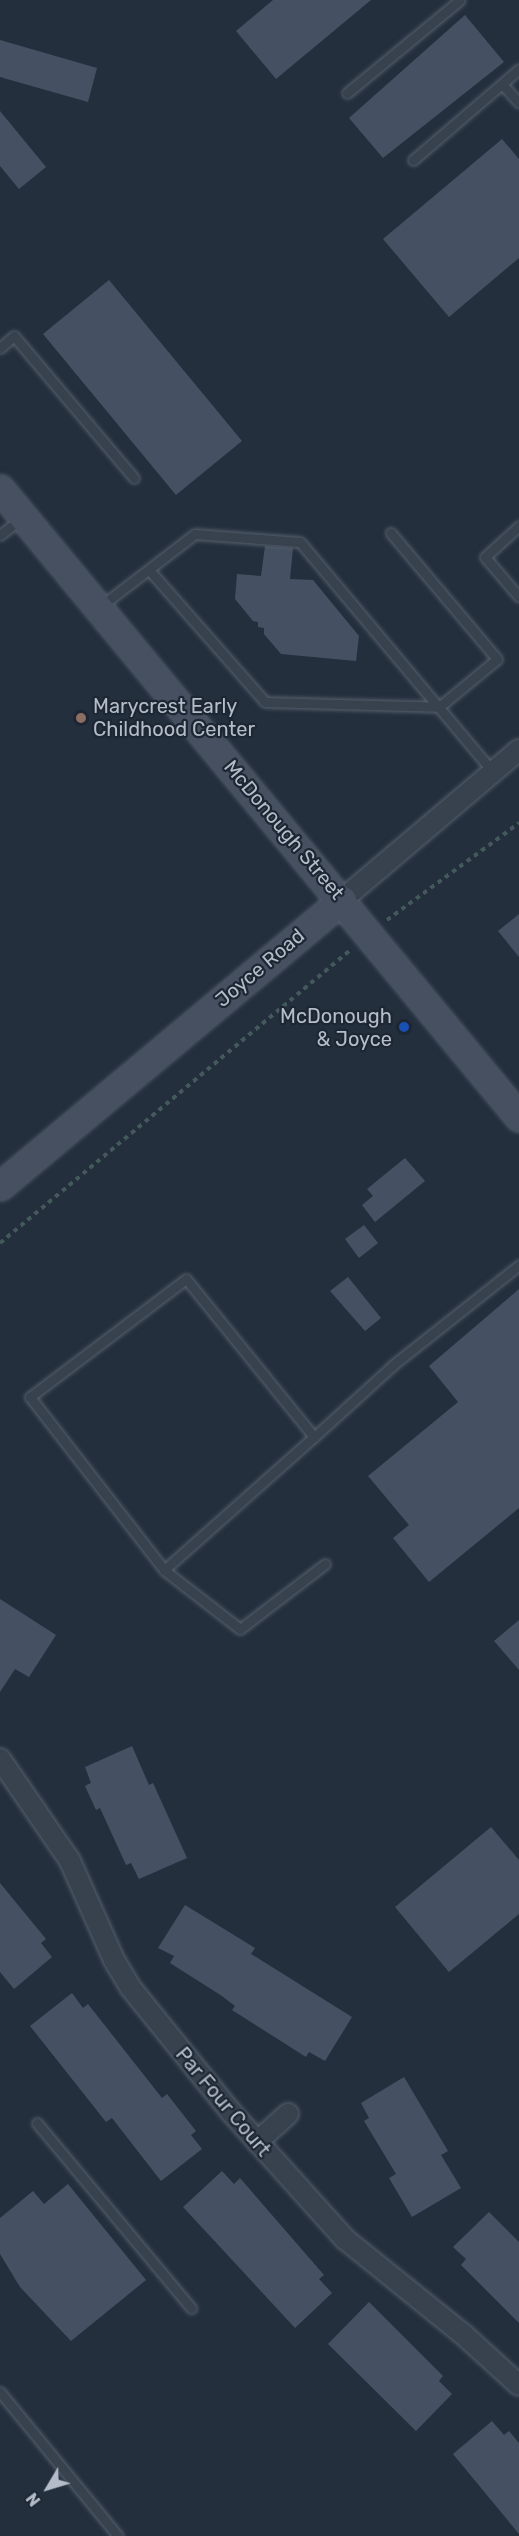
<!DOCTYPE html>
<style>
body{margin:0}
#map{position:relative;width:519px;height:2536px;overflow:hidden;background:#242f3e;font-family:Rubik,sans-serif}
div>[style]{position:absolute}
.building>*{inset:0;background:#455162}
.path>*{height:4px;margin-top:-2px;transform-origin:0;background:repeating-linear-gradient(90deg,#44595c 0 4.5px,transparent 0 9px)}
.roads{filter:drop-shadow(0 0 2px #565f6c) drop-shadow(0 0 2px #565f6c)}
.lane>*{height:9px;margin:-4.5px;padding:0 4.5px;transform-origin:4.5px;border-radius:4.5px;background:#38414e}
.street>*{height:20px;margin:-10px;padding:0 10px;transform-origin:10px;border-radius:10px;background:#38414e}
.secondary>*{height:27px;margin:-13.5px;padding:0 13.5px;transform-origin:13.5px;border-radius:13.5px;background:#465061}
.dots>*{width:16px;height:16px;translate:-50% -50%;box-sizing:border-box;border:3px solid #1d2633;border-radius:50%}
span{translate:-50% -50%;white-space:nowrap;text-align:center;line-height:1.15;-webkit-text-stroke:4.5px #1d2633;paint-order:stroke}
.poi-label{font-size:20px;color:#b4bcc9}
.left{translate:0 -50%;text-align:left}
.right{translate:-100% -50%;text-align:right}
.street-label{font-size:20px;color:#b4bcc9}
.north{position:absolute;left:18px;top:2458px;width:60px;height:60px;-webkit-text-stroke:4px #1d2633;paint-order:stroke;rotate:232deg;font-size:16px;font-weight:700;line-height:24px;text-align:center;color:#b4bcc9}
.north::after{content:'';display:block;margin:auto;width:21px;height:27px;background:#b4bcc9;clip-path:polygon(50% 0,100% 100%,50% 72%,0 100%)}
</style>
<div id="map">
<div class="building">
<i style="clip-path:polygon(273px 0,371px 0,276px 79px,236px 31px)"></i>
<i style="clip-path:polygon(465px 15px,504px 62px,383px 158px,349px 118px)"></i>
<i style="clip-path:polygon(0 40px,97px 68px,88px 102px,0 77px)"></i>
<i style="clip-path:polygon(0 111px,46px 167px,19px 189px,0 166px)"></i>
<i style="clip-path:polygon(502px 139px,519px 159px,519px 258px,449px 317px,383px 239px)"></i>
<i style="clip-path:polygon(109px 280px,242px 441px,176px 495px,43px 334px)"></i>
<i style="clip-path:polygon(265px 546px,293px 548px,290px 579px,313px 580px,359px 636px,356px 661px,281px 654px,264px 634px,264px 628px,258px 627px,258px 622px,253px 621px,235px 599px,237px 574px,261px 576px)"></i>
<i style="clip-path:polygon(519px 914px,519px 957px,498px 931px)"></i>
<i style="clip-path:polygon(405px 1158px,425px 1181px,375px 1222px,362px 1205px,373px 1196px,367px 1189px)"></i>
<i style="clip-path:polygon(364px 1225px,378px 1243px,359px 1258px,345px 1239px)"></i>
<i style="clip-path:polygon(348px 1277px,381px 1318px,365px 1331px,330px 1291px)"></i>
<i style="clip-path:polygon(519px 1289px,519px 1508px,429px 1582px,393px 1538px,409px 1525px,368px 1476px,458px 1402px,429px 1366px)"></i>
<i style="clip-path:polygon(0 1599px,56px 1635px,29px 1677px,15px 1669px,0 1692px)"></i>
<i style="clip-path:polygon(519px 1620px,519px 1670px,494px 1641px)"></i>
<i style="clip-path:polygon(132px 1746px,149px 1785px,153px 1783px,187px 1858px,139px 1879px,131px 1863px,126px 1865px,100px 1808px,96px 1810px,85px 1786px,91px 1783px,85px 1767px)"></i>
<i style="clip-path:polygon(491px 1827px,519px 1860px,519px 1914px,449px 1972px,395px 1907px)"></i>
<i style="clip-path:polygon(0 1883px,46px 1939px,41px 1943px,52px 1957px,14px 1989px,0 1972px)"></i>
<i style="clip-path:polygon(185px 1905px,255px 1948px,251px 1954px,352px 2017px,325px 2061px,309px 2052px,306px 2057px,232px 2010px,235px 2006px,222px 1996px,170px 1963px,174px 1956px,158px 1948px)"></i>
<i style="clip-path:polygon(72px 1993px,83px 2008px,88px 2004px,162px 2098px,167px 2094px,196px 2131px,191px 2135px,202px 2149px,161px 2181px,112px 2118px,106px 2122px,30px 2026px)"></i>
<i style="clip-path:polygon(404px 2077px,448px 2151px,441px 2155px,461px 2188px,412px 2217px,389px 2178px,396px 2174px,364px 2121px,369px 2118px,361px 2103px)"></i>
<i style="clip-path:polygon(222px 2171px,234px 2184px,240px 2178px,324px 2275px,319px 2279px,332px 2293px,295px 2328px,183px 2207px)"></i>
<i style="clip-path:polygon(68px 2184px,146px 2280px,71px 2341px,20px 2287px,0 2254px,0 2218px,33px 2191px,44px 2204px)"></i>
<i style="clip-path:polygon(489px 2212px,519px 2242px,519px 2323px,461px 2265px,466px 2259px,453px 2247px)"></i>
<i style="clip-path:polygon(369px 2302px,443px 2376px,439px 2381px,452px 2394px,416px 2431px,328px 2344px)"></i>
<i style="clip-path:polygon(492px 2421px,504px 2435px,509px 2431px,519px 2443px,519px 2534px,453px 2454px)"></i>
</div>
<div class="path">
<i style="left:387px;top:920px;width:164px;rotate:-36.3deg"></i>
<i style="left:0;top:1243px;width:459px;rotate:-39.9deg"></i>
</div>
<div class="roads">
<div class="lane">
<i style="left:502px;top:84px;width:25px;rotate:48deg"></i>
<i style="left:347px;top:93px;width:146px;rotate:-39.5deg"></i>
<i style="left:413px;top:160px;width:140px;rotate:-40.6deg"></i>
<i style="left:0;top:348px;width:18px;rotate:-41deg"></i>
<i style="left:14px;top:336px;width:186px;rotate:49.8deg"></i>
<i style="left:519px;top:526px;width:46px;rotate:137.6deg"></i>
<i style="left:485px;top:557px;width:52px;rotate:49.6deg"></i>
<i style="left:0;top:535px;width:28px;rotate:-38deg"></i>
<i style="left:150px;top:571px;width:174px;rotate:48.7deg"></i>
<i style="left:265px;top:702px;width:174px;rotate:1.6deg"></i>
<i style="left:439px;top:707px;width:75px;rotate:-39.6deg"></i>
<i style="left:497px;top:659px;width:165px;rotate:-130.1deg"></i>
<i style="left:101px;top:606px;width:118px;rotate:-37.5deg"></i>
<i style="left:195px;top:534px;width:105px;rotate:4.4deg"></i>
<i style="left:300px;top:542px;width:300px;rotate:50deg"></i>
<i style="left:314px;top:1437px;width:203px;rotate:-129deg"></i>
<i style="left:186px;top:1279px;width:196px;rotate:142.9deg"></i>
<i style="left:30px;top:1397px;width:219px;rotate:52.2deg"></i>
<i style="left:164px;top:1570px;width:200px;rotate:-41.6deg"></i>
<i style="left:314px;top:1437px;width:107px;rotate:-42.3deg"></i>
<i style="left:393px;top:1365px;width:161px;rotate:-38.4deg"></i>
<i style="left:164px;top:1570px;width:96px;rotate:37.8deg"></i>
<i style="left:240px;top:1629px;width:107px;rotate:-37.4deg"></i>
<i style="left:37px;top:2123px;width:241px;rotate:50.2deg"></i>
<i style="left:0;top:2392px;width:186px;rotate:50.7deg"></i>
</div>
<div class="street">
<i style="left:342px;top:900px;width:232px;rotate:-40.3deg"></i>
<i style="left:0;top:1759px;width:124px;rotate:55.5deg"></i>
<i style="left:70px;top:1861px;width:108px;rotate:66deg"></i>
<i style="left:114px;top:1960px;width:31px;rotate:59deg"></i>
<i style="left:130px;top:1987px;width:161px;rotate:51.1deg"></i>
<i style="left:231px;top:2112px;width:171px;rotate:48.1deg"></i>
<i style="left:345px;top:2239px;width:153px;rotate:38.9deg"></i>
<i style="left:464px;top:2335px;width:74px;rotate:42.3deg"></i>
<i style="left:257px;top:2142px;width:42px;rotate:-42.1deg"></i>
</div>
<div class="secondary">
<i style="left:0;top:489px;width:815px;rotate:50.43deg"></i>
<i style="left:0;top:1186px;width:446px;rotate:-39.9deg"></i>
</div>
</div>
<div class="dots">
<i style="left:81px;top:718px;background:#8d6e63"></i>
<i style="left:404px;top:1027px;background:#1a4fb4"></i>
</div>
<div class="poi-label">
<span class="left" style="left:93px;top:718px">Marycrest Early<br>Childhood Center</span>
<span class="right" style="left:392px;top:1028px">McDonough<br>&amp; Joyce</span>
</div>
<div class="street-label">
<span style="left:284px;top:830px;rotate:50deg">McDonough Street</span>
<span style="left:260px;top:968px;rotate:-40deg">Joyce Road</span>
<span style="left:223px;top:2102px;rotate:50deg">Par Four Court</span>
</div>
<div class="north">N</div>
</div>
